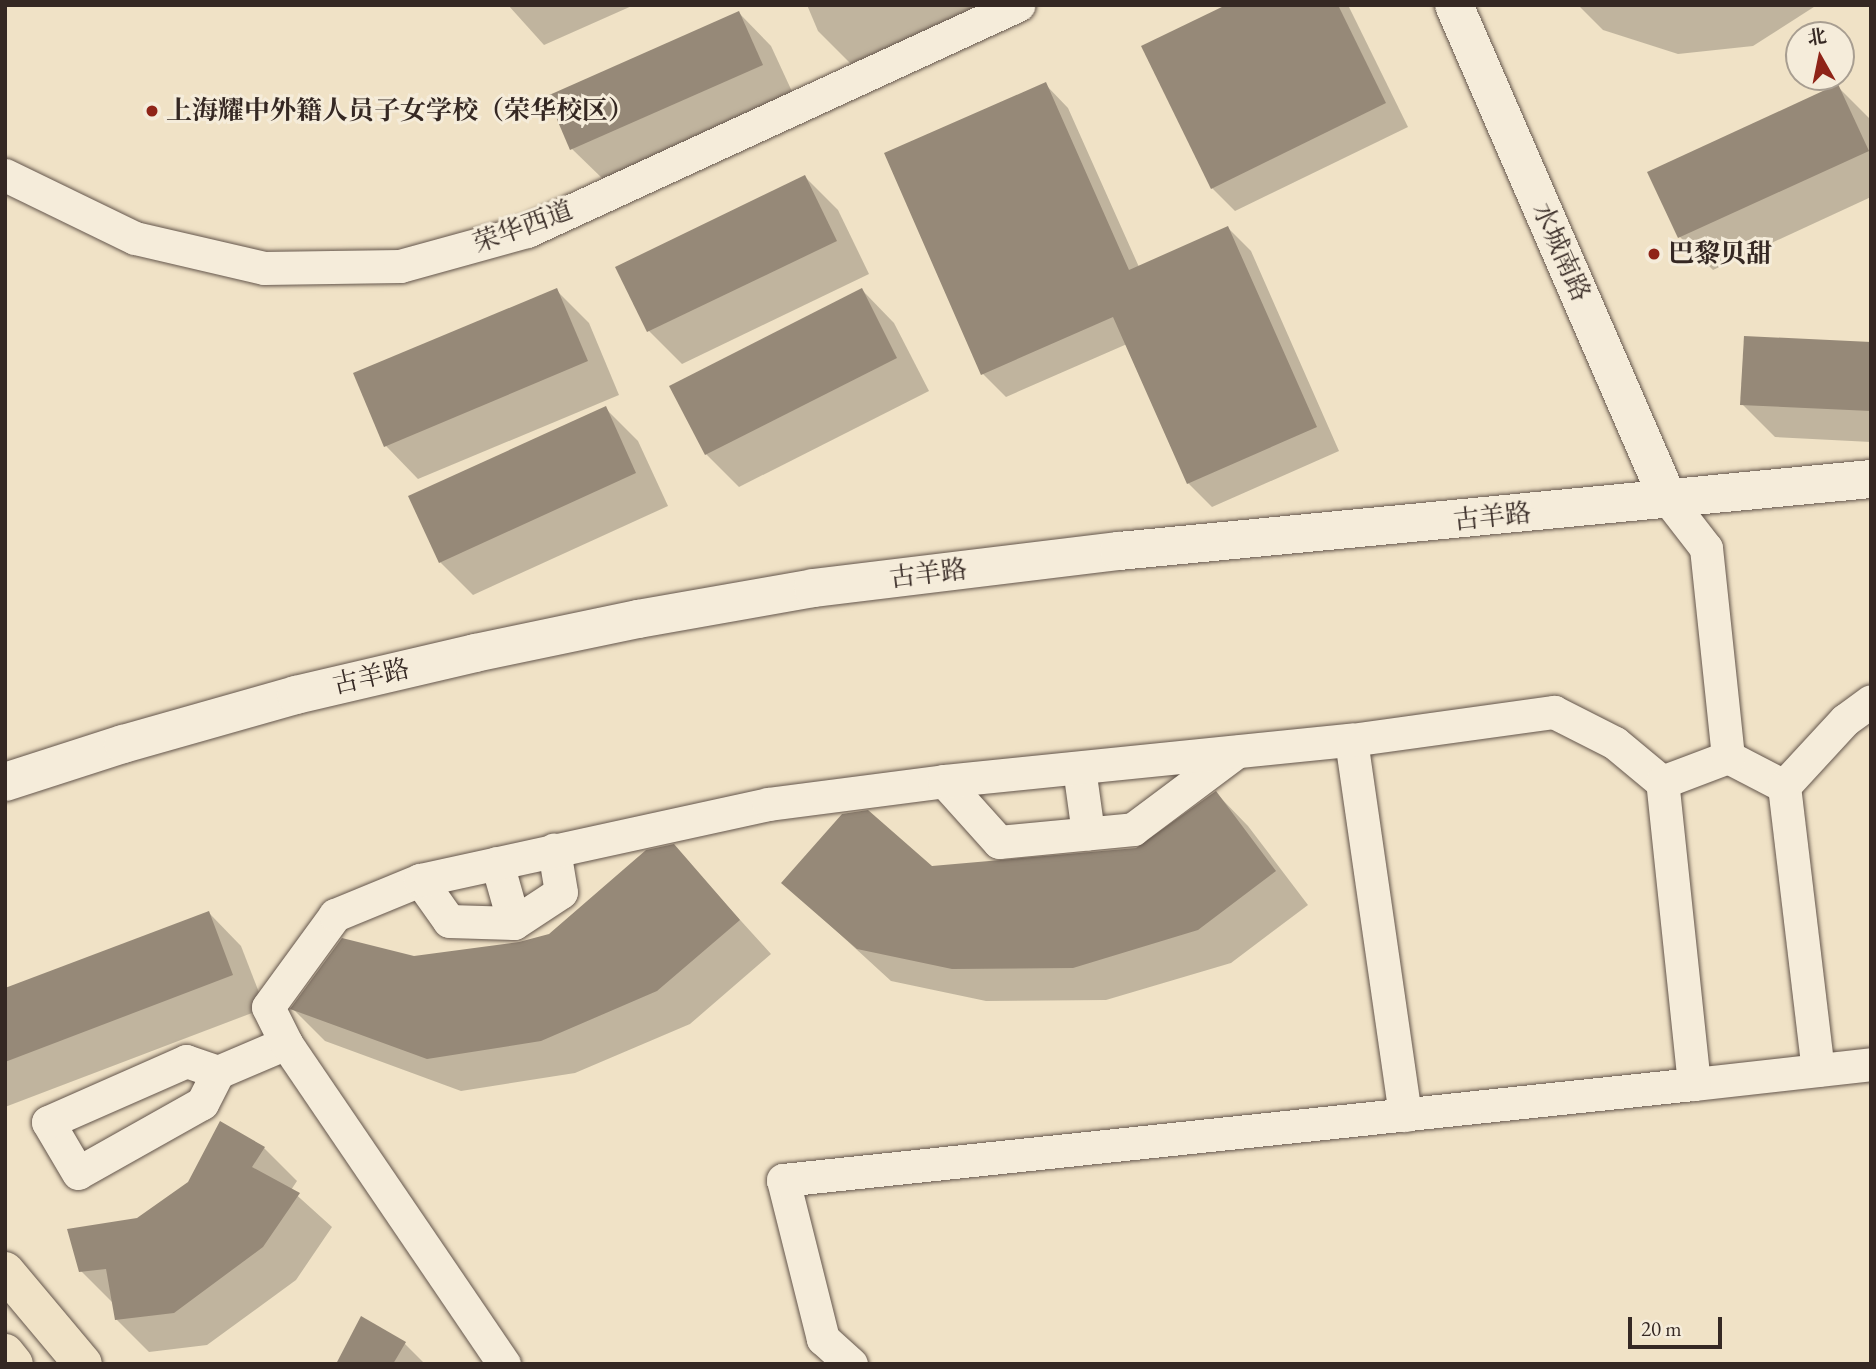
<!DOCTYPE html>
<meta charset="utf-8">
<style>
body{margin:0}
#map{position:relative;width:1876px;height:1369px;overflow:hidden;background:#f0e2c6;font-family:"EB Garamond","Noto Serif SC",serif}
div>[style]{position:absolute}
.shadow>*{inset:0;background:#0003}
.building>*{inset:0;background:#968978}
.roads{filter:drop-shadow(0 0 2px #64564c) drop-shadow(0 0 2px #64564c)}
.minor>*{height:33px;margin:-16.5px;padding:0 16.5px;transform-origin:16.5px;border-radius:16.5px;background:#f5ecda}
.tertiary>*{height:38px;margin:-19px;padding:0 19px;transform-origin:19px;border-radius:19px;background:#f5ecda}
.primary>*{height:38px;margin:-19px;padding:0 19px;transform-origin:19px;border-radius:19px;background:#f0e2c6}
.trunk>*{height:38px;margin:-19px;padding:0 19px;transform-origin:19px;border-radius:19px;background:#f0e2c6}
.dots>*{width:19px;height:19px;translate:-50% -50%;box-sizing:border-box;border:4px solid #f5ecda;border-radius:50%}
span{translate:-50% -50%;white-space:nowrap;text-align:center;line-height:1.15;-webkit-text-stroke:6px #f5ecda;paint-order:stroke}
.poi-label{font-size:26px;color:#352823;font-weight:700}
.left{translate:0 -50%;text-align:left}
.street-label{font-size:26px;color:#352823}
.frame{position:absolute;inset:0;border:7px solid #352823;pointer-events:none}
.north{position:absolute;left:1785px;top:21px;width:70px;height:70px;box-sizing:border-box;background:#f5ecda;border:2px solid #a89e91;border-radius:50%;rotate:351deg;font-size:19px;font-weight:700;line-height:28px;text-align:center;color:#352823}
.north::after{content:'';display:block;margin:auto;width:24px;height:32px;background:#8f2418;clip-path:polygon(50% 0,100% 100%,50% 72%,0 100%)}
.scale{position:absolute;left:1628px;top:1317px;width:94px;height:32px;box-sizing:border-box;border:4px solid #352823;border-top:0;padding-left:9px;font-size:21px;line-height:24px;white-space:nowrap;color:#352823;-webkit-text-stroke:5px #f5ecda;paint-order:stroke}
</style>
<div id="map">
<div class="shadow">
<i style="clip-path:polygon(508px 5px,634px 5px,544px 45px)"></i>
<i style="clip-path:polygon(807px 5px,984px 5px,851px 64px,818px 31px)"></i>
<i style="clip-path:polygon(1230px 5px,1348px 5px,1408px 127px,1235px 211px,1212px 188px)"></i>
<i style="clip-path:polygon(1578px 5px,1817px 5px,1753px 46px,1678px 54px,1603px 30px)"></i>
<i style="clip-path:polygon(739px 13px,771px 46px,795px 98px,605px 181px,572px 149px)"></i>
<i style="clip-path:polygon(1045px 84px,1068px 108px,1139px 267px,1228px 228px,1251px 251px,1339px 451px,1212px 507px,1188px 483px,1127px 344px,1006px 397px,983px 374px)"></i>
<i style="clip-path:polygon(1837px 86px,1871px 120px,1871px 197px,1713px 270px,1680px 237px,1650px 173px)"></i>
<i style="clip-path:polygon(805px 177px,838px 210px,869px 274px,682px 364px,649px 331px,618px 268px)"></i>
<i style="clip-path:polygon(556px 290px,589px 323px,619px 395px,418px 479px,386px 446px)"></i>
<i style="clip-path:polygon(862px 290px,894px 323px,929px 391px,739px 487px,706px 454px,672px 386px)"></i>
<i style="clip-path:polygon(1871px 344px,1871px 442px,1775px 437px,1742px 404px)"></i>
<i style="clip-path:polygon(605px 408px,638px 441px,668px 506px,473px 595px,440px 562px)"></i>
<i style="clip-path:polygon(1216px 793px,1248px 826px,1308px 905px,1231px 963px,1106px 1000px,986px 1001px,891px 981px,784px 883px,1136px 850px)"></i>
<i style="clip-path:polygon(673px 846px,771px 954px,690px 1024px,575px 1073px,461px 1091px,325px 1041px,293px 1009px,414px 957px,519px 943px,550px 936px)"></i>
<i style="clip-path:polygon(209px 913px,241px 946px,265px 1008px,5px 1107px,5px 990px)"></i>
<i style="clip-path:polygon(221px 1123px,264px 1148px,297px 1181px,291px 1190px,332px 1227px,296px 1280px,207px 1345px,149px 1352px,116px 1319px,114px 1304px,81px 1271px,137px 1219px,190px 1183px)"></i>
<i style="clip-path:polygon(362px 1318px,405px 1344px,425px 1364px,338px 1364px)"></i>
</div>
<div class="building">
<i style="clip-path:polygon(1226px 5px,1338px 5px,1386px 103px,1211px 189px,1141px 46px)"></i>
<i style="clip-path:polygon(739px 11px,763px 65px,570px 150px,547px 96px)"></i>
<i style="clip-path:polygon(1046px 82px,1129px 270px,1228px 226px,1317px 427px,1187px 484px,1113px 317px,981px 375px,884px 153px)"></i>
<i style="clip-path:polygon(1838px 84px,1869px 151px,1678px 238px,1647px 172px)"></i>
<i style="clip-path:polygon(805px 175px,837px 241px,647px 332px,615px 267px)"></i>
<i style="clip-path:polygon(557px 288px,588px 361px,384px 447px,353px 373px)"></i>
<i style="clip-path:polygon(862px 288px,897px 358px,705px 455px,669px 386px)"></i>
<i style="clip-path:polygon(1744px 336px,1871px 342px,1871px 411px,1740px 405px)"></i>
<i style="clip-path:polygon(606px 406px,636px 473px,439px 563px,408px 496px)"></i>
<i style="clip-path:polygon(1216px 791px,1276px 871px,1198px 930px,1073px 968px,952px 969px,857px 949px,781px 883px,842px 814px,868px 810px,932px 866px,1136px 848px)"></i>
<i style="clip-path:polygon(674px 844px,740px 920px,657px 991px,541px 1041px,427px 1059px,290px 1009px,342px 938px,414px 956px,519px 942px,549px 934px,646px 850px)"></i>
<i style="clip-path:polygon(209px 911px,233px 975px,5px 1062px,5px 988px)"></i>
<i style="clip-path:polygon(220px 1121px,265px 1147px,252px 1167px,300px 1193px,263px 1247px,174px 1313px,115px 1320px,106px 1269px,79px 1272px,67px 1229px,137px 1218px,188px 1182px)"></i>
<i style="clip-path:polygon(361px 1316px,406px 1342px,393px 1364px,336px 1364px)"></i>
</div>
<div class="roads">
<div class="minor">
<i style="left:5px;top:175px;width:144px;rotate:25.9deg"></i>
<i style="left:135px;top:238px;width:132px;rotate:13.1deg"></i>
<i style="left:264px;top:268px;width:136px;rotate:-0.8deg"></i>
<i style="left:400px;top:266px;width:132px;rotate:-15.4deg"></i>
<i style="left:527px;top:231px;width:541px;rotate:-24.72deg"></i>
<i style="left:1351px;top:740px;width:379px;rotate:81.8deg"></i>
<i style="left:1728px;top:757px;width:63px;rotate:27.4deg"></i>
<i style="left:1784px;top:786px;width:286px;rotate:83.2deg"></i>
<i style="left:1079px;top:768px;width:66px;rotate:82.1deg"></i>
<i style="left:944px;top:781px;width:82px;rotate:48deg"></i>
<i style="left:999px;top:842px;width:135px;rotate:-5.5deg"></i>
<i style="left:1133px;top:829px;width:129px;rotate:-36.8deg"></i>
<i style="left:1784px;top:786px;width:90px;rotate:-47.3deg"></i>
<i style="left:1845px;top:720px;width:32px;rotate:-36deg"></i>
<i style="left:497px;top:863px;width:62px;rotate:74.2deg"></i>
<i style="left:420px;top:880px;width:50px;rotate:54.7deg"></i>
<i style="left:449px;top:921px;width:65px;rotate:1.8deg"></i>
<i style="left:514px;top:923px;width:56px;rotate:-33.4deg"></i>
<i style="left:561px;top:892px;width:43px;rotate:-99.5deg"></i>
<i style="left:218px;top:1072px;width:35px;rotate:117deg"></i>
<i style="left:202px;top:1103px;width:142px;rotate:150.6deg"></i>
<i style="left:78px;top:1173px;width:59px;rotate:-120.5deg"></i>
<i style="left:48px;top:1122px;width:151px;rotate:-23.8deg"></i>
<i style="left:186px;top:1061px;width:34px;rotate:19deg"></i>
<i style="left:218px;top:1072px;width:74px;rotate:-23.1deg"></i>
<i style="left:1694px;top:1084px;width:178px;rotate:-6.4deg"></i>
<i style="left:504px;top:1364px;width:388px;rotate:-124.2deg"></i>
<i style="left:286px;top:1043px;width:40px;rotate:-116.6deg"></i>
<i style="left:268px;top:1007px;width:114px;rotate:-53.9deg"></i>
<i style="left:335px;top:915px;width:92px;rotate:-22.4deg"></i>
<i style="left:420px;top:880px;width:356px;rotate:-12.3deg"></i>
<i style="left:768px;top:804px;width:177px;rotate:-7.4deg"></i>
<i style="left:944px;top:781px;width:409px;rotate:-5.8deg"></i>
<i style="left:1351px;top:740px;width:205px;rotate:-7.9deg"></i>
<i style="left:1554px;top:712px;width:68px;rotate:26.9deg"></i>
<i style="left:1615px;top:743px;width:61px;rotate:39.7deg"></i>
<i style="left:851px;top:1364px;width:38px;rotate:-138deg"></i>
<i style="left:823px;top:1339px;width:164px;rotate:-104.1deg"></i>
<i style="left:783px;top:1180px;width:916px;rotate:-6.02deg"></i>
<i style="left:1694px;top:1084px;width:304px;rotate:-96deg"></i>
<i style="left:1662px;top:782px;width:71px;rotate:-20.7deg"></i>
<i style="left:1728px;top:757px;width:210px;rotate:-96deg"></i>
<i style="left:1706px;top:548px;width:62px;rotate:-127.8deg"></i>
</div>
<div class="tertiary">
<i style="left:1454px;top:5px;width:538px;rotate:66.58deg"></i>
<i style="left:5px;top:782px;width:124px;rotate:-17.9deg"></i>
<i style="left:123px;top:744px;width:180px;rotate:-15.8deg"></i>
<i style="left:296px;top:695px;width:184px;rotate:-13.2deg"></i>
<i style="left:475px;top:653px;width:167px;rotate:-11.8deg"></i>
<i style="left:638px;top:619px;width:178px;rotate:-10deg"></i>
<i style="left:813px;top:588px;width:308px;rotate:-6.9deg"></i>
<i style="left:1119px;top:551px;width:755px;rotate:-5.47deg"></i>
</div>
<div class="primary">
<i style="left:5px;top:1271px;width:121px;rotate:50deg"></i>
</div>
<div class="trunk">
<i style="left:5px;top:1353px;width:14px;rotate:51deg"></i>
</div>
</div>
<div class="dots">
<i style="left:152px;top:111px;background:#8f2418"></i>
<i style="left:1654px;top:254px;background:#8f2418"></i>
</div>
<div class="poi-label">
<span class="left" style="left:166px;top:111px">上海耀中外籍人员子女学校（荣华校区）</span>
<span class="left" style="left:1668px;top:254px">巴黎贝甜</span>
</div>
<div class="street-label">
<span style="left:523px;top:227px;rotate:-20deg">荣华西道</span>
<span style="left:1561px;top:252px;rotate:66deg">水城南路</span>
<span style="left:1492px;top:517px;rotate:-6deg">古羊路</span>
<span style="left:928px;top:574px;rotate:-7deg">古羊路</span>
<span style="left:371px;top:677px;rotate:-13deg">古羊路</span>
</div>
<div class="frame"></div>
<div class="north">北</div>
<div class="scale">20 m</div>
</div>
